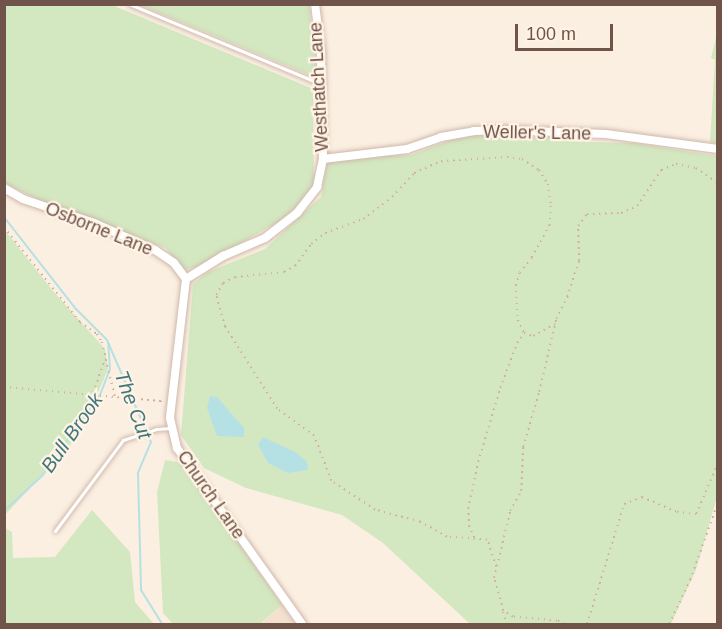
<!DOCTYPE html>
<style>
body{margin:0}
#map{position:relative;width:722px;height:629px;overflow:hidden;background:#fbefe1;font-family:Arial,sans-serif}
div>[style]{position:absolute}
.residential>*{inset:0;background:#f3e0cf}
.green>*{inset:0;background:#d3e8c0}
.water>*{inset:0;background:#b6e1e4}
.stream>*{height:2px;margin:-1px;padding:0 1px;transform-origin:1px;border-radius:1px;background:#b6e1e4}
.path>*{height:1.5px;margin-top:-0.75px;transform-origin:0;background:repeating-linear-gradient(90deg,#d4ae9d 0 1.5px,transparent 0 6px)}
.roads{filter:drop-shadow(0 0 2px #ceb8ab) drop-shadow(0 0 2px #ceb8ab)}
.lane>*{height:3px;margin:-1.5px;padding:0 1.5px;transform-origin:1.5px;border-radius:1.5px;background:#fff}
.secondary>*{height:8px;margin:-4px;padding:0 4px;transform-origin:4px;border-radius:4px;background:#fff}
span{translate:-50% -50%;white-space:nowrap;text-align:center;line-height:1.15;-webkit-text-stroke:4.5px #fff3e6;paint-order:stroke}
.street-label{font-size:18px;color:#715449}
.water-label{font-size:20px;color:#40787e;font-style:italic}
.frame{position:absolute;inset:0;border:6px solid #715449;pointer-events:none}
.scale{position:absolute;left:515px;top:24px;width:98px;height:27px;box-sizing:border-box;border:3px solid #715449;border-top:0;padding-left:8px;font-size:18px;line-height:21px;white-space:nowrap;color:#715449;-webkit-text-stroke:4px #fff3e6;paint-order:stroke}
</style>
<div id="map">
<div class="residential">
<i style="clip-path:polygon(282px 605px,295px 624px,263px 624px,262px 623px)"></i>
</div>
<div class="green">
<i style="clip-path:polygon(4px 5px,112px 5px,313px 89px,314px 186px,287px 217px,198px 267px,182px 270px,166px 248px,51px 206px,5px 183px)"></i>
<i style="clip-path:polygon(139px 5px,309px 5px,317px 78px,179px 21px)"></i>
<i style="clip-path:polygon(717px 33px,717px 143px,710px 142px,715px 60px,711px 58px)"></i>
<i style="clip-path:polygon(492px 134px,551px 137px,583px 142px,634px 143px,717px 156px,717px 497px,696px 570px,671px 624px,470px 624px,383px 543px,342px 515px,246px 488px,204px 468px,181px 435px,193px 284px,208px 272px,265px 249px,321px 197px,327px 164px,333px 158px,411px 155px,459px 137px)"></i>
<i style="clip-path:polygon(4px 229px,53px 291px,105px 349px,108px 369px,95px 400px,71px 444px,5px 515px)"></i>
<i style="clip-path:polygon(165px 460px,182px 463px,282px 605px,262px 622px,263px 624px,173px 624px,163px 613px,157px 492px)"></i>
<i style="clip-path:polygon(92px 510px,130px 552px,135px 602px,154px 624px,5px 624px,5px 528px,12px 532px,13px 558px,55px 557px)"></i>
</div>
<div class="water">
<i style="clip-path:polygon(210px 396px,217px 397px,244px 428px,244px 437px,217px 436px,207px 408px)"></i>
<i style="clip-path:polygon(263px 437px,297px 453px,307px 462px,308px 470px,288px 473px,268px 463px,258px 445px)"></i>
</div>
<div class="stream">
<i style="left:4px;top:217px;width:115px;rotate:52deg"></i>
<i style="left:75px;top:308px;width:45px;rotate:45deg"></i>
<i style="left:107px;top:340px;width:111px;rotate:66.7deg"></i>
<i style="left:151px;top:442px;width:34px;rotate:113deg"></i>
<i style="left:138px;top:473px;width:117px;rotate:88.5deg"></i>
<i style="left:141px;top:590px;width:40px;rotate:58deg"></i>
<i style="left:4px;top:511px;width:53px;rotate:-42.7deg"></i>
<i style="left:43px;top:475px;width:98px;rotate:-54.5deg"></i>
<i style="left:100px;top:395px;width:28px;rotate:-69deg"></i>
<i style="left:110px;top:369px;width:26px;rotate:-94deg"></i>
</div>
<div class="path">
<i style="left:4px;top:227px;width:122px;rotate:51.3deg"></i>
<i style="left:80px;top:322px;width:21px;rotate:35deg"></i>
<i style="left:97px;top:334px;width:9px;rotate:58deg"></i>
<i style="left:102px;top:342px;width:57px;rotate:76.7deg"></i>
<i style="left:4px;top:387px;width:158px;rotate:5.1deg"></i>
<i style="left:161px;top:401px;width:6px;rotate:72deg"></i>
<i style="left:93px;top:393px;width:36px;rotate:-71deg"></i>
<i style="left:474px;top:538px;width:12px;rotate:-114deg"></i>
<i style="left:469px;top:527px;width:18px;rotate:-93deg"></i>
<i style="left:468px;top:509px;width:48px;rotate:-78deg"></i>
<i style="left:478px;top:462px;width:77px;rotate:-73.4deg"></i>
<i style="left:500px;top:388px;width:48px;rotate:-69.3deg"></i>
<i style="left:517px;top:343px;width:10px;rotate:-53deg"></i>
<i style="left:496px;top:567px;width:28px;rotate:-108deg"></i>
<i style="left:487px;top:540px;width:40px;rotate:-175.7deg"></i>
<i style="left:447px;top:537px;width:31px;rotate:-151deg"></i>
<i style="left:420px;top:522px;width:47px;rotate:-165.1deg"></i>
<i style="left:375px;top:510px;width:53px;rotate:-146.6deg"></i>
<i style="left:331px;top:481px;width:48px;rotate:-110.7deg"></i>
<i style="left:314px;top:436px;width:46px;rotate:-143.9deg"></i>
<i style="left:277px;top:409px;width:97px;rotate:-122.4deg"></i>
<i style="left:225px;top:327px;width:33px;rotate:-106deg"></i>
<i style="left:216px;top:295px;width:14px;rotate:-60deg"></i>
<i style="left:223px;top:283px;width:13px;rotate:-27deg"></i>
<i style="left:235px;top:277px;width:49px;rotate:-5.8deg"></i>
<i style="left:284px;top:272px;width:13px;rotate:-29deg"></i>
<i style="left:295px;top:266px;width:27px;rotate:-54deg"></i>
<i style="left:311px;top:244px;width:18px;rotate:-38deg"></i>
<i style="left:325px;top:233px;width:40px;rotate:-20.2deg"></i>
<i style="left:363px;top:219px;width:36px;rotate:-37deg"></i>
<i style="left:392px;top:197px;width:33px;rotate:-47deg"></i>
<i style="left:414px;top:173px;width:30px;rotate:-24deg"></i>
<i style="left:441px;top:161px;width:66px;rotate:-3.5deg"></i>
<i style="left:507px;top:157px;width:15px;rotate:8deg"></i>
<i style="left:522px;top:159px;width:20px;rotate:33deg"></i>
<i style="left:539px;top:170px;width:17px;rotate:57deg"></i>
<i style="left:548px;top:184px;width:22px;rotate:82deg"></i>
<i style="left:551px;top:206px;width:19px;rotate:93deg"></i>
<i style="left:550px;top:225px;width:38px;rotate:119deg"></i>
<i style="left:532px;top:258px;width:19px;rotate:129deg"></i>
<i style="left:520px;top:273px;width:13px;rotate:108deg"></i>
<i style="left:516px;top:285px;width:35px;rotate:87deg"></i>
<i style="left:518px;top:320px;width:14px;rotate:65deg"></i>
<i style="left:524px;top:333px;width:9px;rotate:18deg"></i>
<i style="left:533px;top:336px;width:25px;rotate:-29deg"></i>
<i style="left:503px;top:612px;width:13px;rotate:72deg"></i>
<i style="left:565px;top:624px;width:9px;rotate:-159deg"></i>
<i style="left:557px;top:621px;width:44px;rotate:-174.8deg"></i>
<i style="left:513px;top:617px;width:12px;rotate:-149deg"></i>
<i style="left:503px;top:611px;width:34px;rotate:-105deg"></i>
<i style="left:494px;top:578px;width:69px;rotate:-76.6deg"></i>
<i style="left:510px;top:511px;width:23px;rotate:-61deg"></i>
<i style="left:521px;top:491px;width:44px;rotate:-87.4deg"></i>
<i style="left:523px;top:447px;width:57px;rotate:-73.8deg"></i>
<i style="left:539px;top:392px;width:75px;rotate:-76.9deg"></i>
<i style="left:556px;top:319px;width:25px;rotate:-63deg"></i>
<i style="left:567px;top:297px;width:38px;rotate:-72deg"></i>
<i style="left:579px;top:261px;width:35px;rotate:-92deg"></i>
<i style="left:578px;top:226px;width:15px;rotate:-53deg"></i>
<i style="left:587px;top:214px;width:34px;rotate:-2deg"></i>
<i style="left:621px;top:213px;width:17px;rotate:-24deg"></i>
<i style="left:637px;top:206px;width:43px;rotate:-56.3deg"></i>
<i style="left:661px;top:170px;width:16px;rotate:-22deg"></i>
<i style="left:676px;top:164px;width:20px;rotate:11deg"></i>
<i style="left:696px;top:168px;width:27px;rotate:34deg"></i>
<i style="left:587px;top:624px;width:126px;rotate:-72.9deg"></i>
<i style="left:624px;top:504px;width:19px;rotate:-21deg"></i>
<i style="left:642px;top:497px;width:38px;rotate:23deg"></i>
<i style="left:677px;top:512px;width:19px;rotate:6deg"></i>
<i style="left:696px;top:514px;width:56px;rotate:-66.7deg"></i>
<i style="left:669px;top:624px;width:49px;rotate:-64.5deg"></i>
<i style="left:690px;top:580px;width:83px;rotate:-70.3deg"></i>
</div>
<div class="roads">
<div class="lane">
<i style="left:129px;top:4px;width:206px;rotate:22.6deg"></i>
<i style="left:55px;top:531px;width:114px;rotate:-53.2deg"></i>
<i style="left:123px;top:440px;width:35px;rotate:-18deg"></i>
<i style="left:156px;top:429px;width:15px;rotate:-4deg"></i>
</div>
<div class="secondary">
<i style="left:323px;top:159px;width:85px;rotate:-6.8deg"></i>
<i style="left:407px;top:149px;width:36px;rotate:-19deg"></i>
<i style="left:441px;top:137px;width:34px;rotate:-10deg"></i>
<i style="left:474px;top:131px;width:32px;rotate:-2deg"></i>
<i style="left:506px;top:130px;width:100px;rotate:2.3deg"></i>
<i style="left:606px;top:134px;width:113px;rotate:7.6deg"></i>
<i style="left:4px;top:188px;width:22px;rotate:30deg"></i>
<i style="left:23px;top:199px;width:75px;rotate:18.7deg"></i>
<i style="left:94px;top:223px;width:67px;rotate:23.9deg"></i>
<i style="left:155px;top:250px;width:23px;rotate:34deg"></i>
<i style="left:174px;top:263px;width:20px;rotate:53deg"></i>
<i style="left:186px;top:279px;width:140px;rotate:96.6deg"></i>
<i style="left:170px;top:418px;width:31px;rotate:77deg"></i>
<i style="left:177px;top:448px;width:216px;rotate:54.6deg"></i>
<i style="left:186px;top:279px;width:44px;rotate:-31.9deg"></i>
<i style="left:223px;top:256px;width:46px;rotate:-23.2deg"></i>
<i style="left:265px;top:238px;width:41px;rotate:-38deg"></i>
<i style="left:297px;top:213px;width:33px;rotate:-52deg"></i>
<i style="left:317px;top:187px;width:29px;rotate:-78deg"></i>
<i style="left:323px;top:159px;width:107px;rotate:-91.1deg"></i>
<i style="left:321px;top:52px;width:48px;rotate:-97.1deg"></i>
</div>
</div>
<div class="street-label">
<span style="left:319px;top:87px;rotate:-93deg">Westhatch Lane</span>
<span style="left:537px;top:133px;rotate:1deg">Weller's Lane</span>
<span style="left:99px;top:229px;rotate:22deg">Osborne Lane</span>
<span style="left:211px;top:495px;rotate:55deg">Church Lane</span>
</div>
<div class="water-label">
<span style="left:133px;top:405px;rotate:69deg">The Cut</span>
<span style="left:72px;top:433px;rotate:-55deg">Bull Brook</span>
</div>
<div class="frame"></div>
<div class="scale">100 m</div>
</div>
